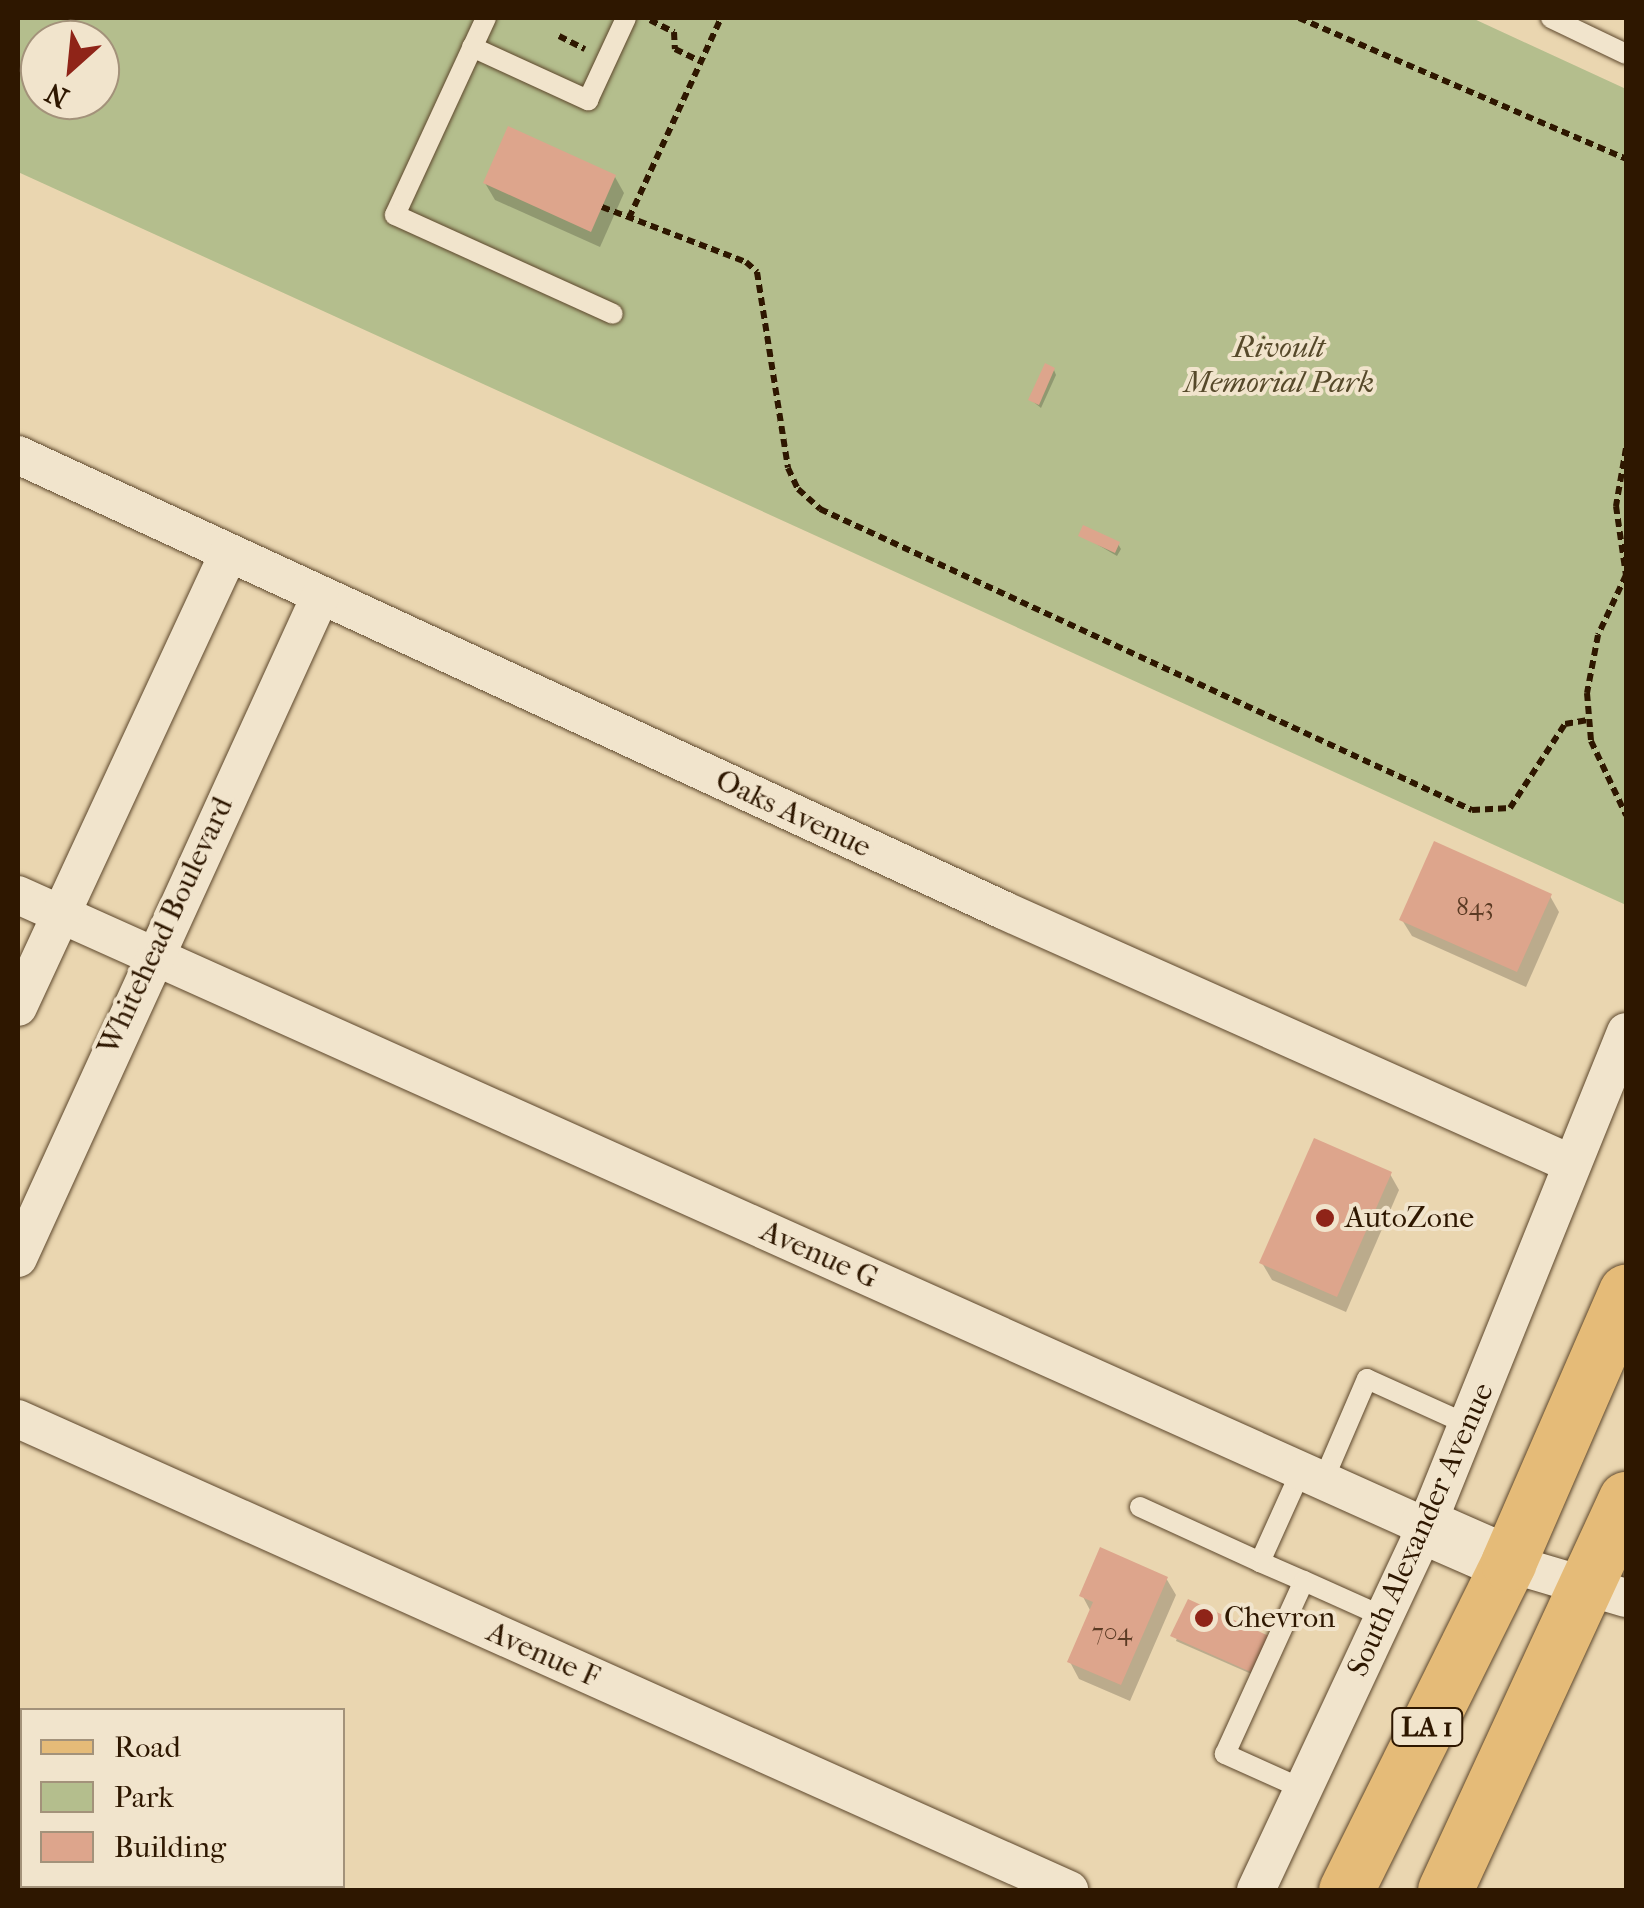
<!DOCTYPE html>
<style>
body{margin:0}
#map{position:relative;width:1644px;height:1908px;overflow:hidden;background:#ead6b0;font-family:"IM FELL French Canon",serif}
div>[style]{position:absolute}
.green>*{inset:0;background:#b4be8d}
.shadow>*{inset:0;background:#0003}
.building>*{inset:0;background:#dda58c}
.path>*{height:6px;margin-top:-3px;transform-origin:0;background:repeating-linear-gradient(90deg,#2e1700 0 8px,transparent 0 13px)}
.roads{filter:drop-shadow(0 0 2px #5d472c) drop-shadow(0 0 2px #5d472c)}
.lane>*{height:20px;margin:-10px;padding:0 10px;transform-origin:10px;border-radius:10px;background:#f1e4cc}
.street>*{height:38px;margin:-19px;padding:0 19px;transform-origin:19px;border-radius:19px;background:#f1e4cc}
.secondary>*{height:55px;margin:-27.5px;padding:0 27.5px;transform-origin:27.5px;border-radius:27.5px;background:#f1e4cc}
.primary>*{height:55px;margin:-27.5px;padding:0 27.5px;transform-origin:27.5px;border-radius:27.5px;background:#e5bb78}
.dots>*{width:28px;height:28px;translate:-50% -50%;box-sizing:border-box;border:5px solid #f1e4cc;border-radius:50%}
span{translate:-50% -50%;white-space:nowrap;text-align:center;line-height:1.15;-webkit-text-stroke:8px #f1e4cc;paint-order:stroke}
.number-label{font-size:25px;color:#5a3a23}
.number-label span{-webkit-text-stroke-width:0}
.shield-label span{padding:2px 8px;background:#f1e4cc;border:2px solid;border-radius:8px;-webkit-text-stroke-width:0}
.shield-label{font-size:28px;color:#2e1700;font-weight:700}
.park-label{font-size:30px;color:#56492a;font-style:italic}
.street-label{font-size:30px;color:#2e1700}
.poi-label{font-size:30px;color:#2e1700}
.left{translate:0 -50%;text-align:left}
.frame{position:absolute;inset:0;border:20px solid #2e1700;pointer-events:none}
.legend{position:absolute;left:20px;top:1708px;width:325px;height:180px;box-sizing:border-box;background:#f1e4cc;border:2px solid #a3927a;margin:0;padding:12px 18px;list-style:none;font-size:30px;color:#2e1700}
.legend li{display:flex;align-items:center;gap:20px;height:50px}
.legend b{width:50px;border:2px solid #a3927a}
.north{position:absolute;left:20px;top:20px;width:100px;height:100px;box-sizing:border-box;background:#f1e4cc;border:2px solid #a3927a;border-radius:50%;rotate:207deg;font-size:28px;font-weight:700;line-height:40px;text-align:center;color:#2e1700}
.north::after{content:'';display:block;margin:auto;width:35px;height:45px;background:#8f2418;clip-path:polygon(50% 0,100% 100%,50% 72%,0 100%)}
</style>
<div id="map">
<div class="green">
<i style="clip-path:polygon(evenodd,18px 18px,1472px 18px,1626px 89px,1626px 905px,18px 172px,18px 18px,40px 40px,100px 40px,100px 100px,40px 100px,40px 40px)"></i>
</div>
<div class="shadow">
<i style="clip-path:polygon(615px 177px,624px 193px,600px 247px,495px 200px,485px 183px)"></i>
<i style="clip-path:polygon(1054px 370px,1056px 375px,1041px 408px,1031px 400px)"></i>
<i style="clip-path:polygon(1081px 535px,1118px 544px,1121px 549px,1117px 556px)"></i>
<i style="clip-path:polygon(1550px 896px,1559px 912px,1526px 987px,1412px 936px,1402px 920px)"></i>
<i style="clip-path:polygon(1390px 1174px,1399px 1190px,1346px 1312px,1272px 1280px,1262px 1263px)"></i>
<i style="clip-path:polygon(1166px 1578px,1176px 1595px,1130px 1701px,1079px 1679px,1070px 1662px,1091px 1612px,1082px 1595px)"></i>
<i style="clip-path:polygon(1189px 1602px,1256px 1676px,1176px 1641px)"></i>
</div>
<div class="building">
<i style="clip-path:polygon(508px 126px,616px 175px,591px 232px,483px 183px)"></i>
<i style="clip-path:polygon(1045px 363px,1055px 368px,1039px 405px,1028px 400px)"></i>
<i style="clip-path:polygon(1083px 525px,1120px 542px,1115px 553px,1078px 536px)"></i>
<i style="clip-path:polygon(1434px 841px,1552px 894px,1517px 972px,1399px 920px)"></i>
<i style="clip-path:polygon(1314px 1138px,1392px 1172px,1337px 1297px,1259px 1263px)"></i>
<i style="clip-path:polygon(1100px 1547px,1168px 1577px,1121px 1685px,1067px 1662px,1093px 1602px,1079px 1596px)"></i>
<i style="clip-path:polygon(1188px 1599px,1271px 1637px,1253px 1673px,1170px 1636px)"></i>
</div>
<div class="path">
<i style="left:1299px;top:18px;width:356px;rotate:23.3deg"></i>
<i style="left:650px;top:20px;width:27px;rotate:27deg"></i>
<i style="left:674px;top:32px;width:17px;rotate:87deg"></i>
<i style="left:675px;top:49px;width:28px;rotate:26deg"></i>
<i style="left:559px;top:36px;width:29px;rotate:27deg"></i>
<i style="left:602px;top:207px;width:154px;rotate:20.9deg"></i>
<i style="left:746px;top:262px;width:15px;rotate:42deg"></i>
<i style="left:757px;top:272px;width:198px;rotate:81deg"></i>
<i style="left:788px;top:468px;width:23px;rotate:65deg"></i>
<i style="left:798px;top:489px;width:30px;rotate:42deg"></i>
<i style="left:820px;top:509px;width:718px;rotate:24.78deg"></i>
<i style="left:1472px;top:810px;width:38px;rotate:-3deg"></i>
<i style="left:1510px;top:808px;width:100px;rotate:-56.8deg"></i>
<i style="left:1565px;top:724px;width:23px;rotate:-10deg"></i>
<i style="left:629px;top:218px;width:220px;rotate:-65.3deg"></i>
<i style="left:1626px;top:448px;width:59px;rotate:99.8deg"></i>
<i style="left:1616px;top:506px;width:70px;rotate:81.8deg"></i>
<i style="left:1626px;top:575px;width:66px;rotate:115deg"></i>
<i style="left:1598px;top:635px;width:59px;rotate:100.7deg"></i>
<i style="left:1587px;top:693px;width:48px;rotate:85.2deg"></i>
<i style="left:1591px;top:741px;width:82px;rotate:64.7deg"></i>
</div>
<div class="roads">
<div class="lane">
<i style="left:486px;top:18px;width:217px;rotate:114.8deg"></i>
<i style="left:395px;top:215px;width:239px;rotate:24.4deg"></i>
<i style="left:1551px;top:18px;width:83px;rotate:25.6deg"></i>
<i style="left:472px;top:47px;width:128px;rotate:24.6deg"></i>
<i style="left:588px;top:100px;width:90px;rotate:-65.1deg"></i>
<i style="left:1301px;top:1471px;width:100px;rotate:114.3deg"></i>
<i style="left:1260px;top:1562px;width:48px;rotate:23.4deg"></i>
<i style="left:1323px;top:1481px;width:111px;rotate:-66.7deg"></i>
<i style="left:1367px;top:1379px;width:112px;rotate:24.3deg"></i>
<i style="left:1140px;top:1507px;width:132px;rotate:24.6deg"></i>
<i style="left:1305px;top:1790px;width:88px;rotate:-155.8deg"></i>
<i style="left:1225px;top:1754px;width:190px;rotate:-65.5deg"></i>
<i style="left:1304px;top:1581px;width:88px;rotate:24.2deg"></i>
</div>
<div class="street">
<i style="left:18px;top:455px;width:1085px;rotate:24.79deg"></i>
<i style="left:1003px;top:910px;width:623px;rotate:24.06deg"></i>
<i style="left:18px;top:895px;width:1543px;rotate:24.17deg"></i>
<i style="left:18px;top:1007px;width:499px;rotate:-65.1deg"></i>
<i style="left:18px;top:1258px;width:727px;rotate:-65.45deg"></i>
<i style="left:18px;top:1419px;width:1152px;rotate:24.14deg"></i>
<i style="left:1508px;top:1563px;width:123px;rotate:16.5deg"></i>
<i style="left:1256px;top:1890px;width:401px;rotate:-64.9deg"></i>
<i style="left:1426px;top:1527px;width:534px;rotate:-68deg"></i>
</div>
<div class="secondary">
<i style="left:1426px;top:1527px;width:90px;rotate:23.7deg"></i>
</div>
<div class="primary">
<i style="left:1346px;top:1890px;width:365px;rotate:-63.6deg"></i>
<i style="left:1508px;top:1563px;width:296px;rotate:-66.5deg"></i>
<i style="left:1445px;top:1890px;width:431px;rotate:-65.2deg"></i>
</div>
</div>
<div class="dots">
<i style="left:1325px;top:1218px;background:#8f2418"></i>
<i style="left:1204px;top:1618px;background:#8f2418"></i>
</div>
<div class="number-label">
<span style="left:1475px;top:907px">843</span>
<span style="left:1112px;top:1632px">704</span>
</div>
<div class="shield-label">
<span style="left:1427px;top:1727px">LA 1</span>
</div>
<div class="park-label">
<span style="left:1279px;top:365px">Rivoult<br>Memorial Park</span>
</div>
<div class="street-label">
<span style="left:793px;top:814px;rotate:25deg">Oaks Avenue</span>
<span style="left:166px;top:926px;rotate:-65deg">Whitehead Boulevard</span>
<span style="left:819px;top:1255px;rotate:24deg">Avenue G</span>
<span style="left:1421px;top:1530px;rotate:-66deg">South Alexander Avenue</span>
<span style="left:543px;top:1655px;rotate:24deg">Avenue F</span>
</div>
<div class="poi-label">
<span class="left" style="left:1345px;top:1218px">AutoZone</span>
<span class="left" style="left:1224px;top:1618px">Chevron</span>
</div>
<div class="frame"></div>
<ul class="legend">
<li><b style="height:12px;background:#e5bb78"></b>Road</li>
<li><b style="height:28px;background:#b4be8d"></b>Park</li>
<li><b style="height:28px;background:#dda58c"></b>Building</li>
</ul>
<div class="north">N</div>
</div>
